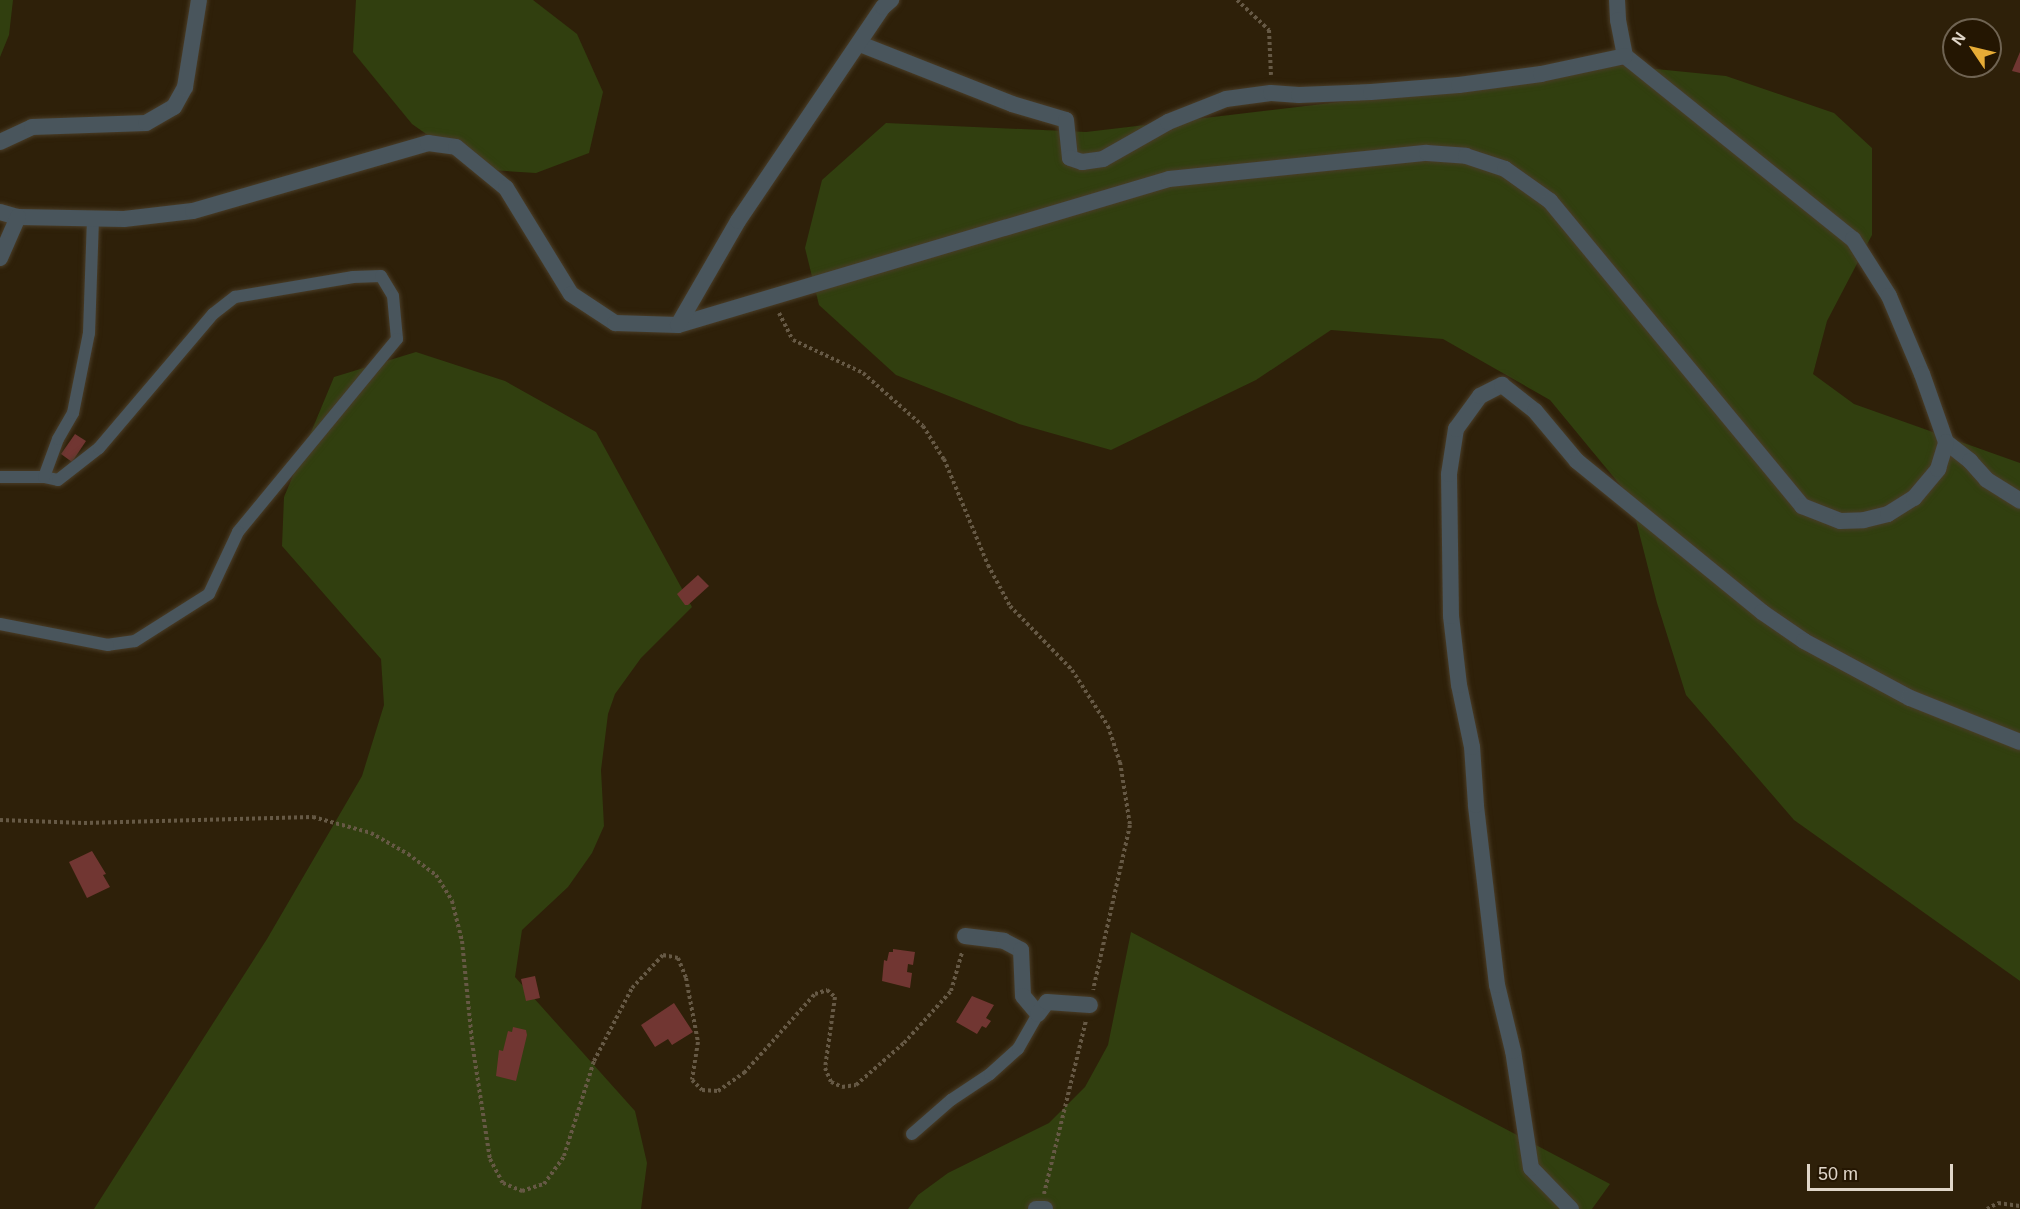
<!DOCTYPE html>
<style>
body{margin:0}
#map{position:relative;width:2020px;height:1209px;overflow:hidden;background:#2e2009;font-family:Helvetica,sans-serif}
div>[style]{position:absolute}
.green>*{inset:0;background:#313f0f}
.building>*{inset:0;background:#713632}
.path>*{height:4px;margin-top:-2px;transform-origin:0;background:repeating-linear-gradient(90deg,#665945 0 3px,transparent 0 6px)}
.roads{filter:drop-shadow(0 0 2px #4a3d28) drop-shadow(0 0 2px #4a3d28)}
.service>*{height:12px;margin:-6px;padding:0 6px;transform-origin:6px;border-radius:6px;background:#49555c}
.minor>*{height:16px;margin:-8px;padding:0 8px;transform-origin:8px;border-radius:8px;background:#49555c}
span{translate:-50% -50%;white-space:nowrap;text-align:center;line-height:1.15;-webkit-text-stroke:4.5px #241602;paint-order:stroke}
.north{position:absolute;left:1942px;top:18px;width:60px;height:60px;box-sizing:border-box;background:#241602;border:2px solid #6f6352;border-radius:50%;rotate:305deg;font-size:16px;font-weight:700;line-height:24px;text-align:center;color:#e0d6c9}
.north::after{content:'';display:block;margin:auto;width:21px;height:27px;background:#e7ac36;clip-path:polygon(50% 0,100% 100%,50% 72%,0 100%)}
.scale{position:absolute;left:1807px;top:1164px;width:146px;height:27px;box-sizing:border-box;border:3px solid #e0d6c9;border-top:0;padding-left:8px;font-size:18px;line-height:21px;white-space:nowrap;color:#e0d6c9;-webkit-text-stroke:4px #241602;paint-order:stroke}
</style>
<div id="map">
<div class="green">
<i style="clip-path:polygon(0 0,13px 0,9px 35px,0 57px)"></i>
<i style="clip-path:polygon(356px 0,533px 0,577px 34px,603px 92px,589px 153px,536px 173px,476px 169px,412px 124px,353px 52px)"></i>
<i style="clip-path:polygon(1586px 62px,1726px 76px,1834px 113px,1872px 148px,1872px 235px,1827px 321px,1813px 374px,1854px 404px,2020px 463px,2020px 981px,1794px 820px,1686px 695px,1657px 603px,1630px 497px,1550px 400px,1443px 339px,1331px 330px,1256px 380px,1111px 450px,1019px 424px,896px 375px,819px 305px,805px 248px,822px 180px,886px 123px,1086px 132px,1465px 87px)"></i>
<i style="clip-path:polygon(416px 352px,505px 381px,596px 432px,692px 607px,641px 658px,615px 694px,608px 714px,601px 770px,604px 826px,592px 853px,568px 887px,522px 930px,515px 977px,635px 1111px,647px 1163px,641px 1209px,94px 1209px,267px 939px,362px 776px,384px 705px,381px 659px,282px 546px,284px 497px,334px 377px)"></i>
<i style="clip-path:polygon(1131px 932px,1610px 1184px,1592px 1209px,908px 1209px,918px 1195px,948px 1173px,1049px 1123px,1085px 1087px,1108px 1045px)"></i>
</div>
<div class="building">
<i style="clip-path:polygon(2020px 52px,2020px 73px,2012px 71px)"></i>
<i style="clip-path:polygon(75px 434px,86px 441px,72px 462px,61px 454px)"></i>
<i style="clip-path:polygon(698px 575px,709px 586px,688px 605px,685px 605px,677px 594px)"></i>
<i style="clip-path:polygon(92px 851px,106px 874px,103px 875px,110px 887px,87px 898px,69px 862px)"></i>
<i style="clip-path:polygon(893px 949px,915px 952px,913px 965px,908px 964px,907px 972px,912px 973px,910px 988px,882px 981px,884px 960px,887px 961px,889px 952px,893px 952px)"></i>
<i style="clip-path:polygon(535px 976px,540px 998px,526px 1001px,521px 979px)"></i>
<i style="clip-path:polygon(972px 996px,994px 1005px,986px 1018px,991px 1021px,986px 1028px,982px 1026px,977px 1034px,956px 1022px)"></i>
<i style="clip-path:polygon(674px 1003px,693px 1032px,672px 1045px,668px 1039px,655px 1047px,641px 1025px)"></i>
<i style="clip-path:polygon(513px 1027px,526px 1030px,527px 1035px,516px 1081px,496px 1076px,499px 1050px,503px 1051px,508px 1031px,512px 1032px)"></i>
</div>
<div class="path">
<i style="left:1237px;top:0;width:44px;rotate:43.2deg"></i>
<i style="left:1269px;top:30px;width:45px;rotate:87.5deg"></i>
<i style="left:779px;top:313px;width:30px;rotate:63deg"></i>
<i style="left:793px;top:340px;width:77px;rotate:25.2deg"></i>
<i style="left:863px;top:373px;width:80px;rotate:41.5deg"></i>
<i style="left:923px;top:426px;width:39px;rotate:58deg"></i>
<i style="left:944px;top:459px;width:115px;rotate:67.5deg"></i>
<i style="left:988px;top:565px;width:47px;rotate:61.8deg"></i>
<i style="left:1010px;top:606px;width:89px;rotate:45.9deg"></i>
<i style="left:1072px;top:670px;width:67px;rotate:57.3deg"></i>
<i style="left:1108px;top:726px;width:38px;rotate:72deg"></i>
<i style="left:1120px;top:762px;width:64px;rotate:81deg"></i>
<i style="left:1130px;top:825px;width:169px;rotate:102.6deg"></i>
<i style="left:0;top:820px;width:84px;rotate:2deg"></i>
<i style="left:84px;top:823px;width:229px;rotate:-1.5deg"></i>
<i style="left:313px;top:817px;width:60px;rotate:15.4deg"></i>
<i style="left:371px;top:833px;width:43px;rotate:29.6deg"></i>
<i style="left:408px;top:854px;width:35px;rotate:37deg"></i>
<i style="left:436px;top:875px;width:31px;rotate:58deg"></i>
<i style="left:452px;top:901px;width:41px;rotate:76deg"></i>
<i style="left:462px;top:941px;width:101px;rotate:84.3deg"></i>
<i style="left:472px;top:1042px;width:118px;rotate:81.3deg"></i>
<i style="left:490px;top:1159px;width:27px;rotate:62deg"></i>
<i style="left:503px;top:1183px;width:21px;rotate:23deg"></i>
<i style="left:522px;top:1191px;width:23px;rotate:-18deg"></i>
<i style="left:544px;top:1184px;width:34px;rotate:-54deg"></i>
<i style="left:564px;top:1156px;width:100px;rotate:-72.5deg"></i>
<i style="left:594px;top:1061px;width:82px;rotate:-62.5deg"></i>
<i style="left:632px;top:988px;width:45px;rotate:-46.8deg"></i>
<i style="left:663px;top:955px;width:15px;rotate:11deg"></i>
<i style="left:678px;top:958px;width:22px;rotate:68deg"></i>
<i style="left:686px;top:978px;width:65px;rotate:79.4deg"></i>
<i style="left:698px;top:1042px;width:38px;rotate:99deg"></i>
<i style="left:692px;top:1080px;width:14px;rotate:45deg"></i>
<i style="left:702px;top:1090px;width:16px;rotate:4deg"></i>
<i style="left:718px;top:1091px;width:32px;rotate:-35deg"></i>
<i style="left:744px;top:1073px;width:106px;rotate:-48.1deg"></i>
<i style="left:815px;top:994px;width:13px;rotate:-18deg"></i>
<i style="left:827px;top:990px;width:11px;rotate:41deg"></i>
<i style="left:835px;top:997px;width:72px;rotate:98deg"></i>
<i style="left:825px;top:1068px;width:15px;rotate:67deg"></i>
<i style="left:831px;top:1082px;width:12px;rotate:24deg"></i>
<i style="left:842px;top:1087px;width:14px;rotate:-8deg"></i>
<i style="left:856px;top:1085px;width:64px;rotate:-41.2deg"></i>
<i style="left:904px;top:1043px;width:70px;rotate:-47.9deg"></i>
<i style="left:951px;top:991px;width:40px;rotate:-74deg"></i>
<i style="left:1044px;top:1194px;width:179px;rotate:-76.4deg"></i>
<i style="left:1987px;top:1209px;width:13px;rotate:-29deg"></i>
<i style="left:1998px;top:1203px;width:22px;rotate:8deg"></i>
</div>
<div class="roads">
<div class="service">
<i style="left:0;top:477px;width:44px"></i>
<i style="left:44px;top:477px;width:14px;rotate:12deg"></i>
<i style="left:58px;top:480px;width:52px;rotate:-38deg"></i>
<i style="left:99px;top:448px;width:176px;rotate:-49.6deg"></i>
<i style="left:213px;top:314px;width:28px;rotate:-38deg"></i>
<i style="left:235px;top:297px;width:120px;rotate:-9.6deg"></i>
<i style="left:353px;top:277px;width:28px;rotate:-2deg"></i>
<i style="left:381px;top:276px;width:23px;rotate:59deg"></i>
<i style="left:393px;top:296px;width:43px;rotate:84.7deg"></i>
<i style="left:397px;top:339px;width:250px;rotate:129.5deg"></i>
<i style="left:238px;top:532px;width:68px;rotate:115.1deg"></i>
<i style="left:209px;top:594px;width:88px;rotate:147.6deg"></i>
<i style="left:135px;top:641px;width:27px;rotate:172deg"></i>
<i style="left:108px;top:645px;width:110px;rotate:-169deg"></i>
<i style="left:44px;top:477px;width:40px;rotate:-69.8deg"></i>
<i style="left:58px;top:439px;width:30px;rotate:-60deg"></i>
<i style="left:73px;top:413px;width:82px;rotate:-78.7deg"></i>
<i style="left:89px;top:333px;width:114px;rotate:-88deg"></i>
<i style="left:912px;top:1134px;width:52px;rotate:-41.1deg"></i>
<i style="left:951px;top:1100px;width:47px;rotate:-33.7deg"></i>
<i style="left:990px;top:1074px;width:38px;rotate:-42deg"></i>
<i style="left:1018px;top:1049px;width:40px;rotate:-60.3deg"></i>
</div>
<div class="minor">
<i style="left:1617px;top:0;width:20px;rotate:87deg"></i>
<i style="left:1618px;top:20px;width:37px;rotate:79deg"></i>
<i style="left:1625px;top:56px;width:292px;rotate:38.8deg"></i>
<i style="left:1853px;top:239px;width:67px;rotate:57.7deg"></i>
<i style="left:1889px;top:296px;width:85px;rotate:67.1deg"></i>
<i style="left:1922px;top:374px;width:72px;rotate:70.6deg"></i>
<i style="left:1946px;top:442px;width:31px;rotate:38deg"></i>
<i style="left:1970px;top:461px;width:25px;rotate:48deg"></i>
<i style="left:1987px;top:480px;width:39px;rotate:32deg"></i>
<i style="left:860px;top:44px;width:163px;rotate:21.5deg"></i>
<i style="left:1012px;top:104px;width:56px;rotate:16.5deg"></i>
<i style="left:1066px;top:120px;width:38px;rotate:84deg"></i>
<i style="left:1070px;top:158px;width:13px;rotate:18deg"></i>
<i style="left:1082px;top:162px;width:21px;rotate:-8deg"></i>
<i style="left:1103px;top:159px;width:75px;rotate:-29.6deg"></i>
<i style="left:1168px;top:122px;width:62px;rotate:-21.6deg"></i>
<i style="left:1226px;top:99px;width:45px;rotate:-7.6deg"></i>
<i style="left:1271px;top:93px;width:28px;rotate:4deg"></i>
<i style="left:1299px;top:95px;width:72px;rotate:-2.4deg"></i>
<i style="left:1371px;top:92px;width:88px;rotate:-4.5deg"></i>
<i style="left:1459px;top:85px;width:83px;rotate:-7.6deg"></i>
<i style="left:1541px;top:74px;width:86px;rotate:-12.1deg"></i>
<i style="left:0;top:142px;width:35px;rotate:-25deg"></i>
<i style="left:32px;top:127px;width:114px;rotate:-2deg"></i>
<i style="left:146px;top:123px;width:32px;rotate:-30deg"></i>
<i style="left:174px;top:107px;width:23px;rotate:-61deg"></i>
<i style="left:185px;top:87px;width:88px;rotate:-80.9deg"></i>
<i style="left:0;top:212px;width:19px;rotate:16deg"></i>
<i style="left:18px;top:217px;width:106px;rotate:1.1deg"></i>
<i style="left:124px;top:219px;width:69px;rotate:-6.6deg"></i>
<i style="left:193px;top:211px;width:245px;rotate:-16.1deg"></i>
<i style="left:428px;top:143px;width:28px;rotate:8deg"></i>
<i style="left:456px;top:147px;width:65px;rotate:39.4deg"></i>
<i style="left:506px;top:188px;width:124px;rotate:58.5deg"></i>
<i style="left:571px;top:294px;width:53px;rotate:33.4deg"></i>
<i style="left:615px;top:323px;width:63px;rotate:1.8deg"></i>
<i style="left:678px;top:325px;width:512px;rotate:-16.56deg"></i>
<i style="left:1169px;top:179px;width:259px;rotate:-5.8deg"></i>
<i style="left:1427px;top:153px;width:39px;rotate:4deg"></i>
<i style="left:1466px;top:156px;width:41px;rotate:18.4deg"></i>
<i style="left:1505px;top:169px;width:55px;rotate:35.4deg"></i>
<i style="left:1550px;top:201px;width:396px;rotate:50.4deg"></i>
<i style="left:1802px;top:506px;width:41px;rotate:21.5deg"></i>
<i style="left:1840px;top:521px;width:24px;rotate:-2deg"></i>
<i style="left:1864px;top:520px;width:25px;rotate:-14deg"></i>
<i style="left:1888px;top:514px;width:31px;rotate:-32deg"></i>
<i style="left:1914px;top:498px;width:38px;rotate:-50deg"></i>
<i style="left:1938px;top:469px;width:28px;rotate:-73deg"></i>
<i style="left:0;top:258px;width:45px;rotate:-66.3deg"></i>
<i style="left:678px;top:325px;width:120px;rotate:-60deg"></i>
<i style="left:738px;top:221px;width:258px;rotate:-55.9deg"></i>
<i style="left:883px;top:7px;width:11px;rotate:-41deg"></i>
<i style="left:965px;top:936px;width:39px;rotate:7deg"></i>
<i style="left:1004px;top:941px;width:19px;rotate:28deg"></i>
<i style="left:1021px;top:950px;width:46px;rotate:87.5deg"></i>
<i style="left:1023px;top:996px;width:23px;rotate:50deg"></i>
<i style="left:1038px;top:1014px;width:15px;rotate:-53deg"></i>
<i style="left:1047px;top:1002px;width:43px;rotate:4deg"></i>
<i style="left:1036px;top:1209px;width:9px"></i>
<i style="left:1571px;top:1209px;width:57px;rotate:-134.3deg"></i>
<i style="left:1531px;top:1168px;width:118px;rotate:-98.7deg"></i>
<i style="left:1513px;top:1051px;width:68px;rotate:-103.6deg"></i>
<i style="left:1497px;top:985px;width:181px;rotate:-96.7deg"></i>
<i style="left:1476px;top:805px;width:58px;rotate:-93.9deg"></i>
<i style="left:1472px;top:747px;width:63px;rotate:-101.8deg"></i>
<i style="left:1459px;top:685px;width:69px;rotate:-96.6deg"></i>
<i style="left:1451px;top:616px;width:142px;rotate:-90.8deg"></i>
<i style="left:1449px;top:474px;width:46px;rotate:-81.2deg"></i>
<i style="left:1456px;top:429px;width:41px;rotate:-54deg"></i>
<i style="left:1480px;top:396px;width:25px;rotate:-27deg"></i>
<i style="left:1502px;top:385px;width:42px;rotate:38.2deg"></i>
<i style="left:1535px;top:411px;width:65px;rotate:50deg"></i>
<i style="left:1577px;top:461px;width:239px;rotate:39.2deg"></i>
<i style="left:1762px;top:612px;width:51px;rotate:34.6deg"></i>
<i style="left:1804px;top:641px;width:120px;rotate:28.3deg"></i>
<i style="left:1910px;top:698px;width:118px;rotate:21.8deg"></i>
</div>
</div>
<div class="north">N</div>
<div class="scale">50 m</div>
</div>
